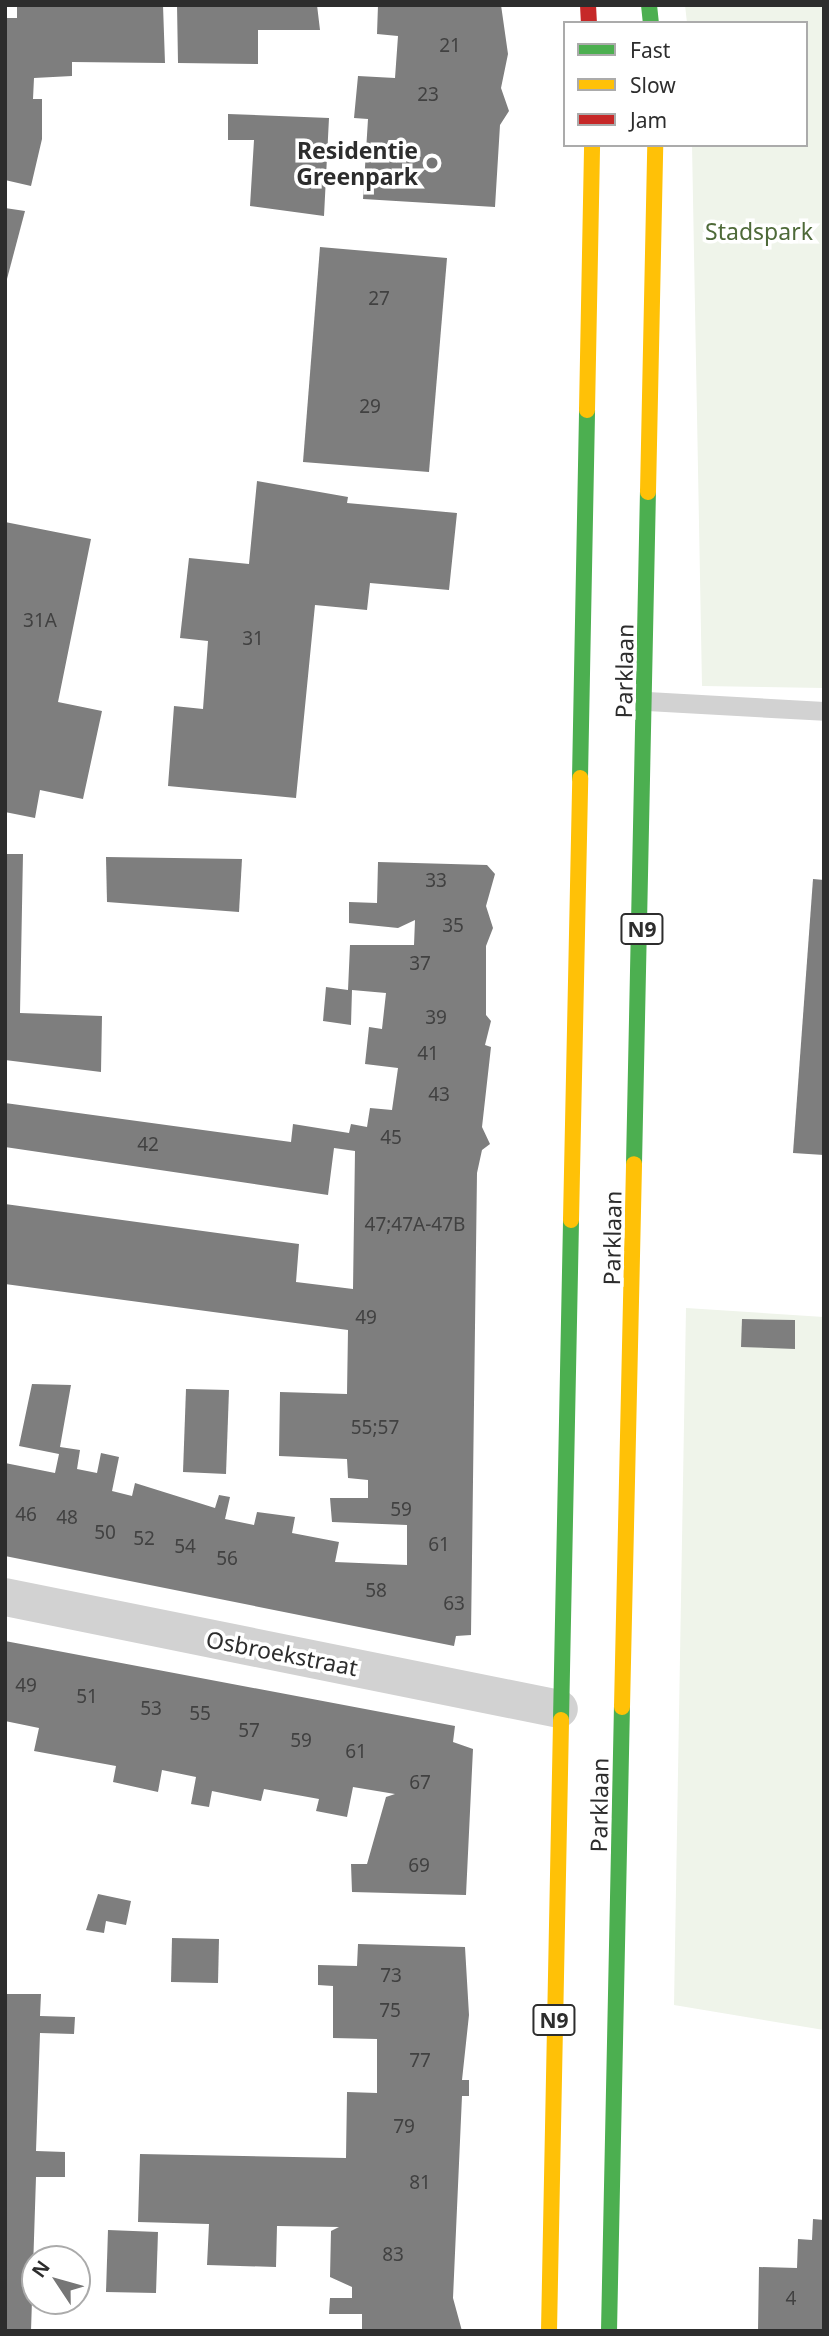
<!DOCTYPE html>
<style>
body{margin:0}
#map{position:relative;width:829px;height:2336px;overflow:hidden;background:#fff;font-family:"Noto Sans",sans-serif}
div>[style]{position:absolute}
.green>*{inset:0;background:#eff4ea}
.building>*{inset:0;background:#7e7e7e}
.lane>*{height:19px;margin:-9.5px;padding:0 9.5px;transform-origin:9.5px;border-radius:9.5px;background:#d2d2d2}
.street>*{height:38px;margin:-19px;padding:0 19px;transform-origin:19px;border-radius:19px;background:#d2d2d2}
.fast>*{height:16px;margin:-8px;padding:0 8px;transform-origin:8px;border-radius:8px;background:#4caf50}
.slow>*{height:16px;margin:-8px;padding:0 8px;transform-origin:8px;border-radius:8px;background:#ffc107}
.jam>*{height:16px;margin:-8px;padding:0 8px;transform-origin:8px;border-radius:8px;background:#c62828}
.dots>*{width:19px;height:19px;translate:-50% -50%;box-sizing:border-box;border:4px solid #fff;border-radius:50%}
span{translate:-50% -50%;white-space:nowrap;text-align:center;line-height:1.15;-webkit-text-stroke:7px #fff;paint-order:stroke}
.number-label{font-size:19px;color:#414141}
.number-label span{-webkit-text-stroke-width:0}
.shield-label span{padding:2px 5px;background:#fff;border:2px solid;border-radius:5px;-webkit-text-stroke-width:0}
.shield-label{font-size:21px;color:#2d2d2d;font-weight:700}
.poi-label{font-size:23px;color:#2d2d2d;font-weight:700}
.right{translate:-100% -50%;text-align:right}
.park-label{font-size:23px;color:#4e6a39}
.street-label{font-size:23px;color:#2d2d2d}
.frame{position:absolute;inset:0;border:7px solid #2d2d2d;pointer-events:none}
.legend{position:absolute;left:563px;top:21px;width:245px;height:126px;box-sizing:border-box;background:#fff;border:2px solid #ababab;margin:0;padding:9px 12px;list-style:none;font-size:21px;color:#2d2d2d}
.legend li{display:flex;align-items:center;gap:14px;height:35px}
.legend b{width:35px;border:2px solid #ababab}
.north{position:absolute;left:21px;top:2245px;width:70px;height:70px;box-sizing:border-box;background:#fff;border:2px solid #ababab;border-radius:50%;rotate:306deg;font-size:19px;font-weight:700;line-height:28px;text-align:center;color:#2d2d2d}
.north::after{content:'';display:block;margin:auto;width:24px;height:32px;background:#767676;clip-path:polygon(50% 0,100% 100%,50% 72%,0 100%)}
</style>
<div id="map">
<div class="green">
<i style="clip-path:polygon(685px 5px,824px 5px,824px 688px,702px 686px,692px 145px,806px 145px,806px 23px,687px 23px)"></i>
<i style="clip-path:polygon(686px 1308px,824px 1317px,824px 2030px,674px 2005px)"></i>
</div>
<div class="building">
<i style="clip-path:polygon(17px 5px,163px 5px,165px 63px,72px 62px,72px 76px,34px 78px,33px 99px,42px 99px,42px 139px,31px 186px,5px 180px,5px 18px,17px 18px)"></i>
<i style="clip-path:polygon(177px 5px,317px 5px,320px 30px,258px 30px,258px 64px,178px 63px)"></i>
<i style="clip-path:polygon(378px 5px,501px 5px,508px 54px,501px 88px,509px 111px,500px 125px,495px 207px,363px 199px,368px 119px,354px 118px,358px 76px,395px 78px,398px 36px,377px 34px)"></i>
<i style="clip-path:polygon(228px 114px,329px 118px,324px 216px,250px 206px,254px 140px,228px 140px)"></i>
<i style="clip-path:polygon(5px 208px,25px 211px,7px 279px,5px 279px)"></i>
<i style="clip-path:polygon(320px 247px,447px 258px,429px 472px,303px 462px)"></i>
<i style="clip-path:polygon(257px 481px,348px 497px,347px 503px,457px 513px,449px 590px,370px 583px,367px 610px,315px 605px,296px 798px,168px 786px,174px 706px,203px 709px,208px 641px,180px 638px,189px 558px,249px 564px)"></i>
<i style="clip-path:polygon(5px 522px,91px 539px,58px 702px,102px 711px,83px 799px,40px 790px,35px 818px,5px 812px)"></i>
<i style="clip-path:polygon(5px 854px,23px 854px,20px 1013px,102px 1016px,101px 1072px,5px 1060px)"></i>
<i style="clip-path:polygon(106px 857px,242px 859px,239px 912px,107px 902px)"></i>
<i style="clip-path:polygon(378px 862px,487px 865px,495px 874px,486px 906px,493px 928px,486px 946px,486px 1015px,491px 1021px,485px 1045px,491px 1047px,482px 1127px,490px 1144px,482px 1150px,477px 1173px,471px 1635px,456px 1636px,454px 1646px,5px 1556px,5px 1463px,55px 1473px,59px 1454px,19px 1446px,32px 1384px,71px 1385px,60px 1447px,80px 1450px,77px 1469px,97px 1473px,101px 1453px,119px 1457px,112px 1491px,132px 1496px,135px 1483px,215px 1508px,219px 1495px,230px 1497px,225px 1519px,254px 1525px,257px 1512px,295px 1517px,292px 1533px,339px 1542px,335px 1562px,407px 1565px,407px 1525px,332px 1522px,330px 1498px,368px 1498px,368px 1480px,348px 1478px,347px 1459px,279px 1456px,280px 1392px,347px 1394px,348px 1330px,5px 1284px,5px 1204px,299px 1244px,296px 1282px,353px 1289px,355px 1151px,334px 1148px,328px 1195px,5px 1147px,5px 1103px,291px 1142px,293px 1124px,349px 1133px,351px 1124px,367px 1127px,370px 1108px,392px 1110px,398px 1068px,365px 1064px,369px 1027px,382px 1029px,386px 993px,352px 990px,351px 1025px,323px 1021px,326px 987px,348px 990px,350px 945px,414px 945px,415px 920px,398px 928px,349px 923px,349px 902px,377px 903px)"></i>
<i style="clip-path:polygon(813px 879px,824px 880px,824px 1155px,793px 1153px)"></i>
<i style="clip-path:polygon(742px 1319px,795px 1320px,795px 1349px,741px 1347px)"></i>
<i style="clip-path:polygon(186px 1389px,229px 1390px,226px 1474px,183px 1472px)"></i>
<i style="clip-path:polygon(5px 1641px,455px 1726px,453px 1742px,473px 1749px,466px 1895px,352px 1892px,351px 1864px,367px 1864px,386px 1797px,395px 1794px,353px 1787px,347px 1817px,316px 1811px,319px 1799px,264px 1789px,261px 1801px,212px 1791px,209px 1807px,191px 1804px,196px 1777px,162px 1770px,158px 1792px,113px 1782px,116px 1766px,34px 1751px,39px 1728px,5px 1721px)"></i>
<i style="clip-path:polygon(98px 1894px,131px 1901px,126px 1925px,106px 1921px,104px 1933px,86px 1930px)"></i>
<i style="clip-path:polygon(172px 1938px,219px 1939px,218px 1983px,171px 1982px)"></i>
<i style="clip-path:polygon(358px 1944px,465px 1947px,469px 2015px,462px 2080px,469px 2080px,469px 2096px,462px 2096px,453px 2298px,462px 2331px,362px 2331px,362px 2314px,329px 2314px,330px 2298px,352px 2298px,352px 2287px,330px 2277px,331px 2231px,339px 2227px,277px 2226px,276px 2267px,207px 2265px,209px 2224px,138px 2222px,140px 2154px,346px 2158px,347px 2092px,377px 2093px,377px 2039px,333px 2038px,333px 1986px,318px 1985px,318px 1965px,357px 1966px)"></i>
<i style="clip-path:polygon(5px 1994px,41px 1994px,40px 2016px,75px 2017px,74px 2034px,40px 2033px,36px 2151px,65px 2152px,65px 2177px,36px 2177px,31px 2331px,5px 2331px)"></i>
<i style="clip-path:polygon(813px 2219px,824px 2220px,824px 2331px,758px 2331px,759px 2267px,797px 2268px,798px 2239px,812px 2240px)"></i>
<i style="clip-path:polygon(108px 2230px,158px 2232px,156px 2293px,106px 2292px)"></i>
</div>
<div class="lane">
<i style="left:647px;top:701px;width:177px;rotate:3.2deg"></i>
</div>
<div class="street">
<i style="left:5px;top:1597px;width:565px;rotate:11.43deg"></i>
</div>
<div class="fast">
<i style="left:649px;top:5px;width:18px;rotate:84deg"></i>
<i style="left:580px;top:778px;width:368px;rotate:-88.9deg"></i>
<i style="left:634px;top:1164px;width:672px;rotate:-88.81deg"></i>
<i style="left:561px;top:1720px;width:500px;rotate:-88.85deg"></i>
<i style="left:609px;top:2331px;width:624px;rotate:-88.81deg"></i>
</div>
<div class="slow">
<i style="left:587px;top:410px;width:265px;rotate:-88.9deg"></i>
<i style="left:648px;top:492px;width:347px;rotate:-88.8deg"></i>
<i style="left:571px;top:1220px;width:442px;rotate:-88.8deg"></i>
<i style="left:622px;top:1707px;width:543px;rotate:-88.73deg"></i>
<i style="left:549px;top:2331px;width:611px;rotate:-88.87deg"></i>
</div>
<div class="jam">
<i style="left:588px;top:5px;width:18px;rotate:87deg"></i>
</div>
<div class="dots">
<i style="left:432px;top:163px;background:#767676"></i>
</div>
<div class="number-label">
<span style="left:450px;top:46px">21</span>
<span style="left:428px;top:95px">23</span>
<span style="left:379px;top:299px">27</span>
<span style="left:370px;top:407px">29</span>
<span style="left:40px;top:621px">31A</span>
<span style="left:253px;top:639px">31</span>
<span style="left:436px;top:881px">33</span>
<span style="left:453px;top:926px">35</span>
<span style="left:420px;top:964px">37</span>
<span style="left:436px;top:1018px">39</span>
<span style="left:428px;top:1054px">41</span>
<span style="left:439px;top:1095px">43</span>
<span style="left:391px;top:1138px">45</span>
<span style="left:148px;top:1145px">42</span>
<span style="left:415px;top:1225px">47;47A-47B</span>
<span style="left:366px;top:1318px">49</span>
<span style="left:375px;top:1428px">55;57</span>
<span style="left:401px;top:1510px">59</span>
<span style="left:26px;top:1515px">46</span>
<span style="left:67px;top:1518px">48</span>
<span style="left:105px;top:1533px">50</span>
<span style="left:144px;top:1539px">52</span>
<span style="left:439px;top:1545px">61</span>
<span style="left:185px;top:1547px">54</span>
<span style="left:227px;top:1559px">56</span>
<span style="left:376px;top:1591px">58</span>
<span style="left:454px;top:1604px">63</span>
<span style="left:26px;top:1686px">49</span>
<span style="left:87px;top:1697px">51</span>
<span style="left:151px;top:1709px">53</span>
<span style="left:200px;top:1714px">55</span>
<span style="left:249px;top:1731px">57</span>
<span style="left:301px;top:1741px">59</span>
<span style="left:356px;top:1752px">61</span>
<span style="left:420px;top:1783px">67</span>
<span style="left:419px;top:1866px">69</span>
<span style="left:391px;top:1976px">73</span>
<span style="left:390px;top:2011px">75</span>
<span style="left:420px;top:2061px">77</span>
<span style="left:404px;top:2127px">79</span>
<span style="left:420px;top:2183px">81</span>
<span style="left:393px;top:2255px">83</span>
<span style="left:791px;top:2299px">4</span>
</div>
<div class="shield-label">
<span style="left:642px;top:929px">N9</span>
<span style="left:554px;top:2020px">N9</span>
</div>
<div class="poi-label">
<span class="right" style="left:418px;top:163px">Residentie<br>Greenpark</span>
</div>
<div class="park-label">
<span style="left:759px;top:231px">Stadspark</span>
</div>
<div class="street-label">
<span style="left:624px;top:671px;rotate:-89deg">Parklaan</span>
<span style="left:612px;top:1238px;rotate:-89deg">Parklaan</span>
<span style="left:282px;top:1653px;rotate:11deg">Osbroekstraat</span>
<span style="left:599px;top:1805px;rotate:-89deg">Parklaan</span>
</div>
<div class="frame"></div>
<ul class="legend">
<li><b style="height:9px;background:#4caf50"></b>Fast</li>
<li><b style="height:9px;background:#ffc107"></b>Slow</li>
<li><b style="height:9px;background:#c62828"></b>Jam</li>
</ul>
<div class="north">N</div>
</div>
